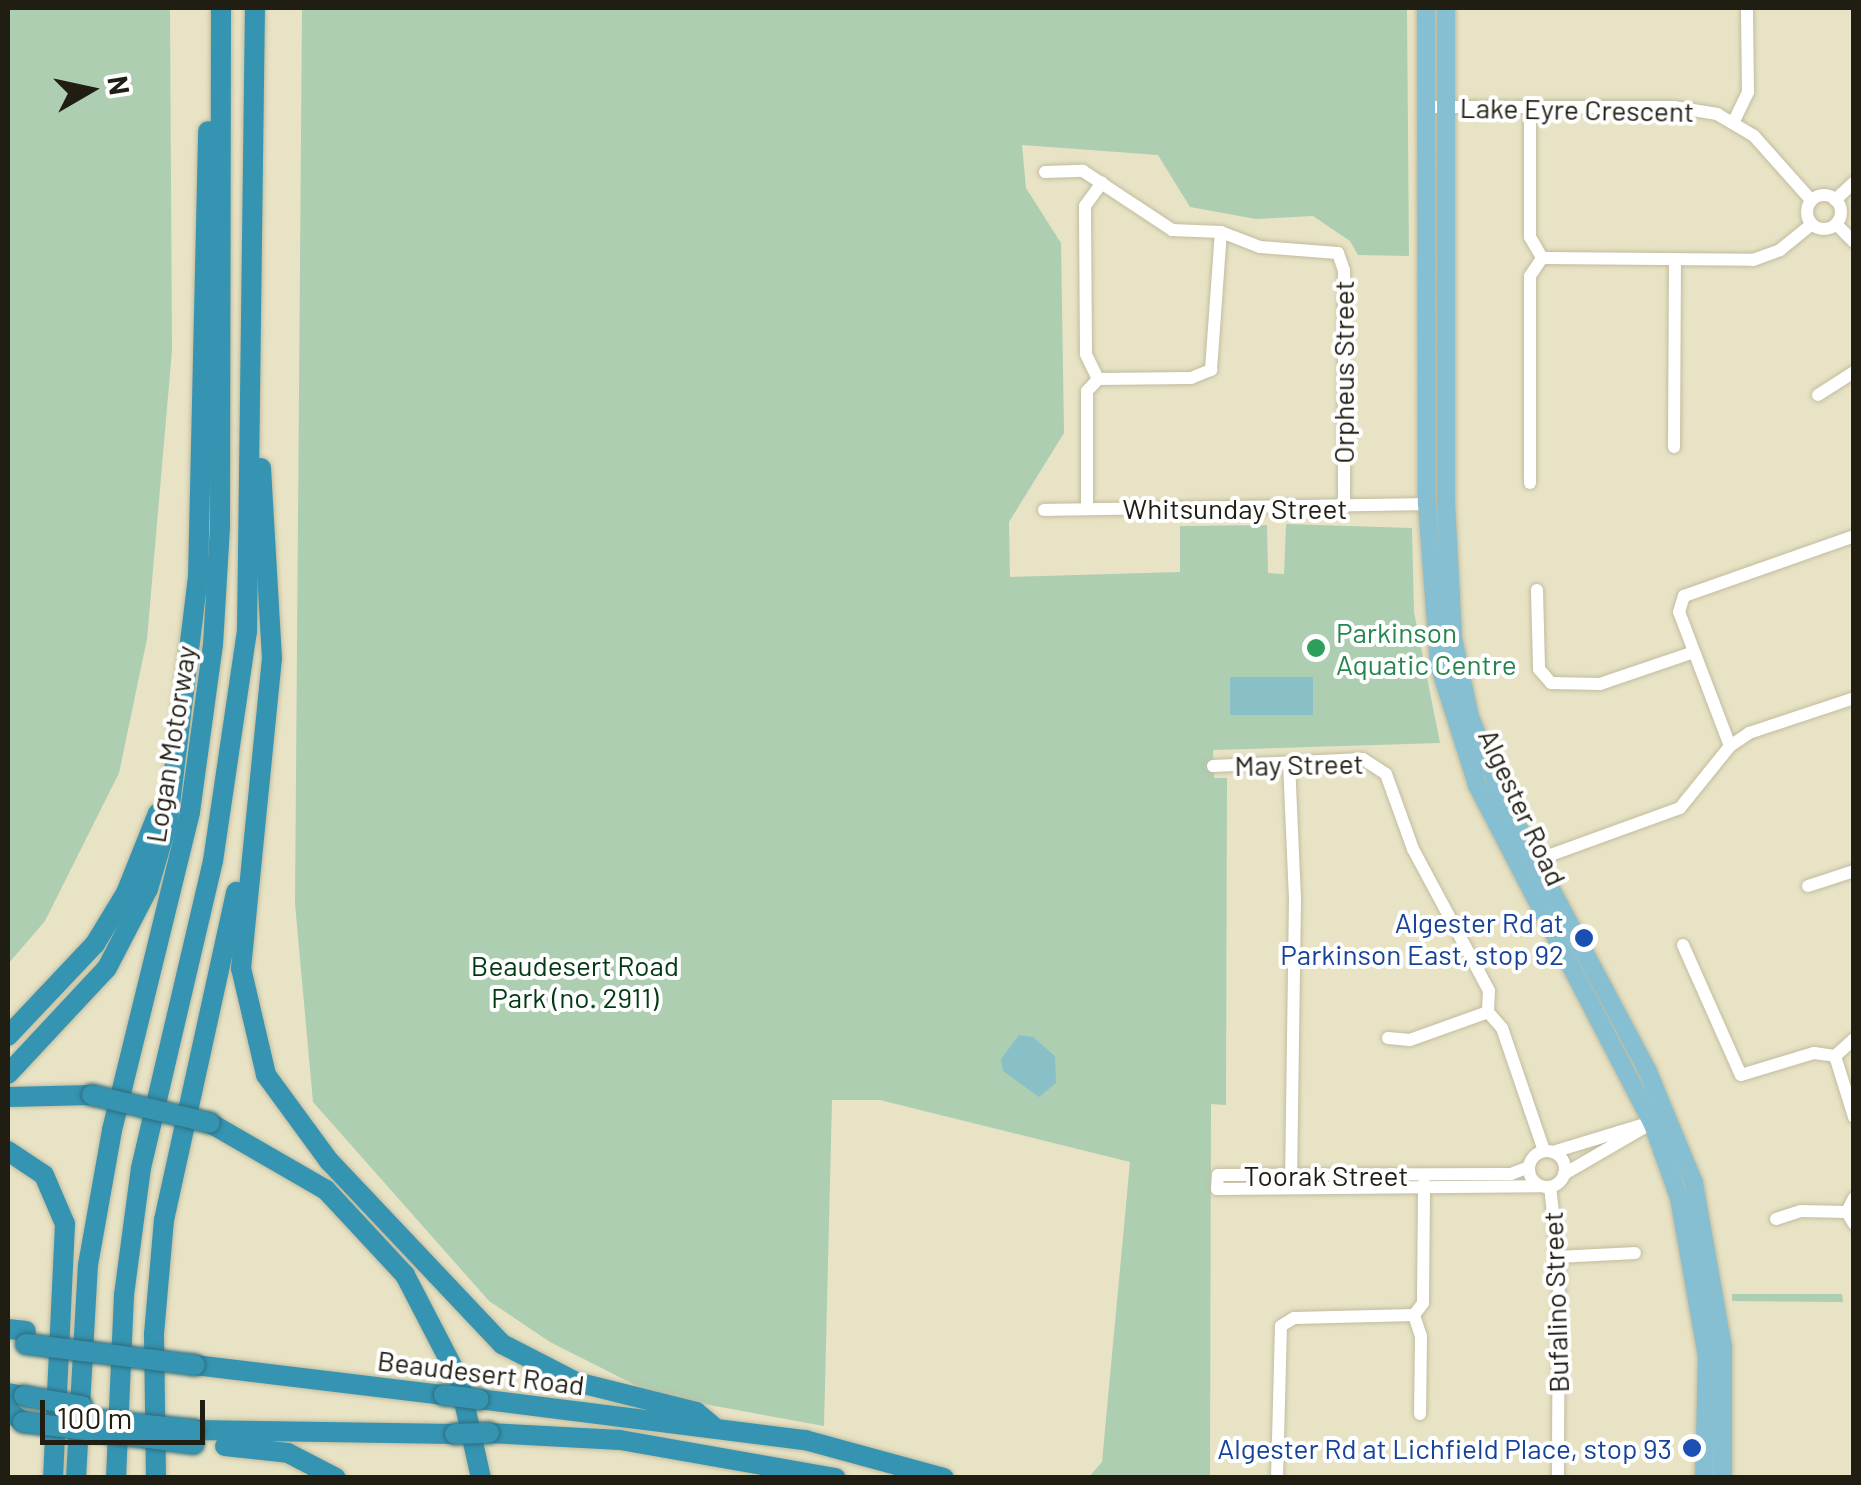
<!DOCTYPE html>
<style>
body{margin:0}
#map{position:relative;width:1861px;height:1485px;overflow:hidden;background:#e8e3c5;font-family:Barlow,sans-serif}
div>[style]{position:absolute}
.green>*{inset:0;background:#adceb1}
.water>*{inset:0;background:#89c0c7}
.roads{filter:drop-shadow(0 0 2px #c1bc9f) drop-shadow(0 0 2px #c1bc9f)}
.minor>*{height:12px;margin:-6px;padding:0 6px;transform-origin:6px;border-radius:6px;background:#fff}
.minor>.ring{margin:-6px;padding:0;box-sizing:content-box;background:none;border:12px solid #fff;border-radius:50%}
.major>*{height:18px;margin:-9px;padding:0 9px;transform-origin:9px;border-radius:9px;background:#86bfd1}
.highway>*{height:20px;margin:-10px;padding:0 10px;transform-origin:10px;border-radius:10px;background:#3594b2}
.bridges{filter:drop-shadow(0 0 2px #2e6b7a) drop-shadow(0 0 2px #2e6b7a)}
.highway-bridge>*{height:20px;margin:-10px;padding:0 10px;transform-origin:10px;border-radius:10px;background:#3594b2}
.dots>*{width:28px;height:28px;translate:-50% -50%;box-sizing:border-box;border:5px solid #fff;border-radius:50%}
span{translate:-50% -50%;white-space:nowrap;text-align:center;line-height:1.15;-webkit-text-stroke:8px #fff;paint-order:stroke}
.street-label{font-size:28px;color:#201e13}
.leisure-label{font-size:28px;color:#27864d}
.left{translate:0 -50%;text-align:left}
.transit-label{font-size:28px;color:#164399}
.right{translate:-100% -50%;text-align:right}
.park-label{font-size:28px;color:#003912}
.frame{position:absolute;inset:0;border:10px solid #201e13;pointer-events:none}
.north{position:absolute;left:40px;top:40px;width:100px;height:100px;-webkit-text-stroke:8px #fff;paint-order:stroke;rotate:81deg;font-size:28px;font-weight:700;line-height:40px;text-align:center;color:#201e13}
.north::after{content:'';display:block;margin:auto;width:35px;height:45px;background:#201e13;clip-path:polygon(50% 0,100% 100%,50% 72%,0 100%)}
.scale{position:absolute;left:40px;top:1400px;width:165px;height:45px;box-sizing:border-box;border:5px solid #201e13;border-top:0;padding-left:12px;font-size:30px;line-height:35px;white-space:nowrap;color:#201e13;-webkit-text-stroke:8px #fff;paint-order:stroke}
</style>
<div id="map">
<div class="green">
<i style="clip-path:polygon(8px 8px,170px 8px,172px 350px,147px 639px,119px 773px,45px 921px,8px 964px)"></i>
<i style="clip-path:polygon(302px 8px,1407px 8px,1409px 256px,1358px 255px,1350px 241px,1313px 216px,1256px 219px,1190px 207px,1158px 155px,1022px 145px,1026px 188px,1061px 243px,1064px 433px,1009px 522px,1010px 577px,1180px 572px,1180px 526px,1267px 525px,1268px 573px,1284px 574px,1286px 524px,1412px 528px,1414px 612px,1440px 743px,1213px 750px,1214px 778px,1227px 778px,1226px 1105px,1211px 1104px,1210px 1477px,1089px 1477px,1102px 1462px,1130px 1162px,880px 1100px,832px 1100px,824px 1426px,655px 1395px,550px 1342px,489px 1301px,313px 1102px,295px 904px)"></i>
<i style="clip-path:polygon(1732px 1294px,1842px 1294px,1843px 1302px,1732px 1301px)"></i>
</div>
<div class="water">
<i style="clip-path:polygon(1230px 677px,1313px 677px,1313px 715px,1230px 715px)"></i>
<i style="clip-path:polygon(1019px 1035px,1033px 1037px,1055px 1056px,1056px 1083px,1039px 1097px,1003px 1071px,1001px 1059px)"></i>
</div>
<div class="roads">
<div class="minor">
<i style="left:1427px;top:107px;width:247px"></i>
<i style="left:1674px;top:107px;width:44px;rotate:9.2deg"></i>
<i style="left:1717px;top:114px;width:43px;rotate:30.7deg"></i>
<i style="left:1754px;top:136px;width:86px;rotate:48.3deg"></i>
<i style="left:1530px;top:107px;width:130px;rotate:90deg"></i>
<i style="left:1530px;top:237px;width:24px;rotate:60deg"></i>
<i style="left:1542px;top:258px;width:211px;rotate:0.5deg"></i>
<i style="left:1753px;top:260px;width:29px;rotate:-20deg"></i>
<i style="left:1780px;top:250px;width:41px;rotate:-39.1deg"></i>
<i style="left:1734px;top:121px;width:32px;rotate:-64deg"></i>
<i style="left:1748px;top:92px;width:84px;rotate:-90.7deg"></i>
<i style="left:1045px;top:172px;width:38px;rotate:-2deg"></i>
<i style="left:1083px;top:171px;width:107px;rotate:33.5deg"></i>
<i style="left:1172px;top:230px;width:49px;rotate:2.3deg"></i>
<i style="left:1221px;top:232px;width:42px;rotate:21deg"></i>
<i style="left:1260px;top:247px;width:78px;rotate:4.4deg"></i>
<i style="left:1338px;top:253px;width:18px;rotate:71deg"></i>
<i style="left:1344px;top:270px;width:238px;rotate:90deg"></i>
<i class="ring" style="left:1807px;top:195px;width:22px;height:22px"></i>
<i style="left:1835px;top:200px;width:26px;rotate:-43deg"></i>
<i style="left:1836px;top:224px;width:25px;rotate:45deg"></i>
<i style="left:1098px;top:379px;width:93px;rotate:-0.6deg"></i>
<i style="left:1191px;top:378px;width:22px;rotate:-22deg"></i>
<i style="left:1211px;top:370px;width:138px;rotate:-85.9deg"></i>
<i style="left:1098px;top:379px;width:28px;rotate:-116deg"></i>
<i style="left:1086px;top:354px;width:148px;rotate:-90.4deg"></i>
<i style="left:1085px;top:206px;width:29px;rotate:-54deg"></i>
<i style="left:1818px;top:395px;width:43px;rotate:-32.6deg"></i>
<i style="left:1674px;top:447px;width:187px;rotate:-89.7deg"></i>
<i style="left:1530px;top:483px;width:207px;rotate:-90deg"></i>
<i style="left:1530px;top:276px;width:22px;rotate:-56deg"></i>
<i style="left:1087px;top:509px;width:118px;rotate:-90deg"></i>
<i style="left:1087px;top:391px;width:16px;rotate:-47deg"></i>
<i style="left:1044px;top:510px;width:383px;rotate:-0.9deg"></i>
<i style="left:1537px;top:590px;width:79px;rotate:88.5deg"></i>
<i style="left:1539px;top:669px;width:18px;rotate:49deg"></i>
<i style="left:1551px;top:683px;width:49px;rotate:1.2deg"></i>
<i style="left:1600px;top:684px;width:99px;rotate:-18.8deg"></i>
<i style="left:1730px;top:746px;width:143px;rotate:-110.8deg"></i>
<i style="left:1679px;top:612px;width:17px;rotate:-73deg"></i>
<i style="left:1684px;top:596px;width:180px;rotate:-19.4deg"></i>
<i style="left:1289px;top:762px;width:135px;rotate:87.5deg"></i>
<i style="left:1295px;top:897px;width:283px;rotate:90.8deg"></i>
<i style="left:1213px;top:766px;width:150px;rotate:-2.7deg"></i>
<i style="left:1363px;top:759px;width:27px;rotate:33deg"></i>
<i style="left:1386px;top:774px;width:80px;rotate:70.2deg"></i>
<i style="left:1413px;top:849px;width:161px;rotate:61.8deg"></i>
<i style="left:1489px;top:991px;width:21px;rotate:93deg"></i>
<i style="left:1488px;top:1012px;width:21px;rotate:49deg"></i>
<i style="left:1502px;top:1028px;width:130px;rotate:71.1deg"></i>
<i style="left:1531px;top:862px;width:158px;rotate:-19.9deg"></i>
<i style="left:1680px;top:808px;width:80px;rotate:-51.1deg"></i>
<i style="left:1730px;top:746px;width:23px;rotate:-34deg"></i>
<i style="left:1749px;top:733px;width:111px;rotate:-18.4deg"></i>
<i style="left:1808px;top:886px;width:48px;rotate:-18.1deg"></i>
<i style="left:1683px;top:945px;width:142px;rotate:66deg"></i>
<i style="left:1741px;top:1075px;width:76px;rotate:-16.8deg"></i>
<i style="left:1814px;top:1053px;width:21px;rotate:8deg"></i>
<i style="left:1388px;top:1038px;width:22px;rotate:5deg"></i>
<i style="left:1410px;top:1040px;width:83px;rotate:-19.7deg"></i>
<i style="left:1854px;top:1039px;width:25px;rotate:138deg"></i>
<i style="left:1835px;top:1056px;width:64px;rotate:72.7deg"></i>
<i class="ring" style="left:1529px;top:1151px;width:24px;height:24px"></i>
<i style="left:1553px;top:1152px;width:103px;rotate:-16.9deg"></i>
<i style="left:1529px;top:1167px;width:19px;rotate:159deg"></i>
<i style="left:1511px;top:1174px;width:293px;rotate:179.8deg"></i>
<i style="left:1218px;top:1175px;width:14px;rotate:94deg"></i>
<i style="left:1217px;top:1189px;width:322px;rotate:-0.5deg"></i>
<i style="left:1564px;top:1174px;width:108px;rotate:-30.1deg"></i>
<i style="left:1550px;top:1187px;width:78px;rotate:83.3deg"></i>
<i style="left:1559px;top:1264px;width:214px;rotate:90.3deg"></i>
<i style="left:1854px;top:1198px;width:16px;rotate:117deg"></i>
<i style="left:1847px;top:1212px;width:14px;rotate:60deg"></i>
<i style="left:1776px;top:1219px;width:26px;rotate:-18deg"></i>
<i style="left:1801px;top:1211px;width:46px;rotate:1.2deg"></i>
<i style="left:1558px;top:1257px;width:77px;rotate:-3deg"></i>
<i style="left:1414px;top:1315px;width:22px;rotate:72deg"></i>
<i style="left:1421px;top:1336px;width:78px;rotate:90.7deg"></i>
<i style="left:1277px;top:1478px;width:152px;rotate:-88.5deg"></i>
<i style="left:1281px;top:1326px;width:15px;rotate:-32deg"></i>
<i style="left:1294px;top:1318px;width:120px;rotate:-1.4deg"></i>
<i style="left:1414px;top:1315px;width:15px;rotate:-53deg"></i>
<i style="left:1423px;top:1303px;width:120px;rotate:-89.5deg"></i>
</div>
<div class="major">
<i style="left:1426px;top:8px;width:496px;rotate:89.9deg"></i>
<i style="left:1427px;top:504px;width:161px;rotate:85.7deg"></i>
<i style="left:1439px;top:665px;width:126px;rotate:72.4deg"></i>
<i style="left:1477px;top:785px;width:380px;rotate:62.6deg"></i>
<i style="left:1652px;top:1122px;width:81px;rotate:70.4deg"></i>
<i style="left:1679px;top:1198px;width:161px;rotate:80deg"></i>
<i style="left:1707px;top:1357px;width:121px;rotate:91.4deg"></i>
<i style="left:1446px;top:8px;width:495px;rotate:90deg"></i>
<i style="left:1446px;top:503px;width:135px;rotate:87deg"></i>
<i style="left:1453px;top:638px;width:81px;rotate:77.9deg"></i>
<i style="left:1470px;top:717px;width:88px;rotate:68.1deg"></i>
<i style="left:1503px;top:799px;width:309px;rotate:62deg"></i>
<i style="left:1648px;top:1072px;width:120px;rotate:67.5deg"></i>
<i style="left:1694px;top:1183px;width:167px;rotate:80deg"></i>
<i style="left:1723px;top:1347px;width:131px;rotate:90deg"></i>
</div>
<div class="highway">
<i style="left:261px;top:468px;width:190px;rotate:86.7deg"></i>
<i style="left:272px;top:658px;width:312px;rotate:95.7deg"></i>
<i style="left:241px;top:968px;width:110px;rotate:76.8deg"></i>
<i style="left:266px;top:1075px;width:107px;rotate:53.8deg"></i>
<i style="left:329px;top:1161px;width:252px;rotate:46.6deg"></i>
<i style="left:502px;top:1344px;width:83px;rotate:27.2deg"></i>
<i style="left:576px;top:1382px;width:124px;rotate:14deg"></i>
<i style="left:696px;top:1412px;width:23px;rotate:40deg"></i>
<i style="left:8px;top:1036px;width:127px;rotate:-46.6deg"></i>
<i style="left:95px;top:944px;width:60px;rotate:-58.7deg"></i>
<i style="left:126px;top:893px;width:86px;rotate:-68.2deg"></i>
<i style="left:8px;top:1074px;width:145px;rotate:-47deg"></i>
<i style="left:107px;top:968px;width:89px;rotate:-62.6deg"></i>
<i style="left:148px;top:889px;width:71px;rotate:-73.6deg"></i>
<i style="left:168px;top:821px;width:245px;rotate:-83deg"></i>
<i style="left:198px;top:578px;width:447px;rotate:-88.7deg"></i>
<i style="left:8px;top:1097px;width:84px;rotate:-1.4deg"></i>
<i style="left:210px;top:1123px;width:134px;rotate:30deg"></i>
<i style="left:326px;top:1190px;width:116px;rotate:47.1deg"></i>
<i style="left:405px;top:1275px;width:117px;rotate:62.6deg"></i>
<i style="left:459px;top:1379px;width:101px;rotate:77.5deg"></i>
<i style="left:8px;top:1151px;width:43px;rotate:33.7deg"></i>
<i style="left:44px;top:1175px;width:53px;rotate:66.8deg"></i>
<i style="left:65px;top:1224px;width:254px;rotate:92.7deg"></i>
<i style="left:8px;top:1329px;width:18px;rotate:6deg"></i>
<i style="left:195px;top:1365px;width:251px;rotate:6.9deg"></i>
<i style="left:8px;top:1393px;width:16px;rotate:11deg"></i>
<i style="left:479px;top:1399px;width:329px;rotate:7.2deg"></i>
<i style="left:805px;top:1440px;width:144px;rotate:15.3deg"></i>
<i style="left:8px;top:1410px;width:19px;rotate:39deg"></i>
<i style="left:194px;top:1430px;width:261px;rotate:0.9deg"></i>
<i style="left:489px;top:1433px;width:131px;rotate:3.1deg"></i>
<i style="left:620px;top:1440px;width:219px;rotate:10deg"></i>
<i style="left:225px;top:1446px;width:63px;rotate:6.3deg"></i>
<i style="left:288px;top:1453px;width:54px;rotate:27.5deg"></i>
<i style="left:76px;top:1478px;width:213px;rotate:-86.8deg"></i>
<i style="left:88px;top:1265px;width:137px;rotate:-79.9deg"></i>
<i style="left:112px;top:1130px;width:327px;rotate:-76.2deg"></i>
<i style="left:190px;top:812px;width:169px;rotate:-82.2deg"></i>
<i style="left:213px;top:645px;width:119px;rotate:-86.6deg"></i>
<i style="left:220px;top:526px;width:518px;rotate:-89.89deg"></i>
<i style="left:116px;top:1478px;width:183px;rotate:-87.5deg"></i>
<i style="left:124px;top:1295px;width:128px;rotate:-82.4deg"></i>
<i style="left:141px;top:1168px;width:315px;rotate:-76.8deg"></i>
<i style="left:213px;top:861px;width:232px;rotate:-81.6deg"></i>
<i style="left:247px;top:632px;width:624px;rotate:-89.27deg"></i>
<i style="left:156px;top:1478px;width:144px;rotate:-90.8deg"></i>
<i style="left:154px;top:1334px;width:114px;rotate:-85deg"></i>
<i style="left:164px;top:1220px;width:336px;rotate:-77.6deg"></i>
</div>
</div>
<div class="bridges">
<div class="highway-bridge">
<i style="left:92px;top:1095px;width:121px;rotate:13.3deg"></i>
<i style="left:26px;top:1344px;width:170px;rotate:7.1deg"></i>
<i style="left:444px;top:1395px;width:35px;rotate:7deg"></i>
<i style="left:24px;top:1396px;width:59px;rotate:9.8deg"></i>
<i style="left:80px;top:1418px;width:115px;rotate:6deg"></i>
<i style="left:23px;top:1422px;width:172px;rotate:7.3deg"></i>
<i style="left:455px;top:1434px;width:34px;rotate:-2deg"></i>
</div>
</div>
<div class="dots">
<i style="left:1316px;top:648px;background:#2e9e5b"></i>
<i style="left:1584px;top:938px;background:#1a4fb4"></i>
<i style="left:1692px;top:1448px;background:#1a4fb4"></i>
</div>
<div class="street-label">
<span style="left:1577px;top:109px;rotate:1deg">Lake Eyre Crescent</span>
<span style="left:1343px;top:372px;rotate:-90deg">Orpheus Street</span>
<span style="left:1235px;top:508px">Whitsunday Street</span>
<span style="left:170px;top:744px;rotate:-81deg">Logan Motorway</span>
<span style="left:1299px;top:764px;rotate:-1deg">May Street</span>
<span style="left:1523px;top:807px;rotate:65deg">Algester Road</span>
<span style="left:1326px;top:1175px">Toorak Street</span>
<span style="left:1555px;top:1302px;rotate:-92deg">Bufalino Street</span>
<span style="left:481px;top:1372px;rotate:7deg">Beaudesert Road</span>
</div>
<div class="leisure-label">
<span class="left" style="left:1336px;top:648px">Parkinson<br>Aquatic Centre</span>
</div>
<div class="transit-label">
<span class="right" style="left:1564px;top:938px">Algester Rd at<br>Parkinson East, stop 92</span>
<span class="right" style="left:1672px;top:1448px">Algester Rd at Lichfield Place, stop 93</span>
</div>
<div class="park-label">
<span style="left:575px;top:981px">Beaudesert Road<br>Park (no. 2911)</span>
</div>
<div class="frame"></div>
<div class="north">N</div>
<div class="scale">100 m</div>
</div>
